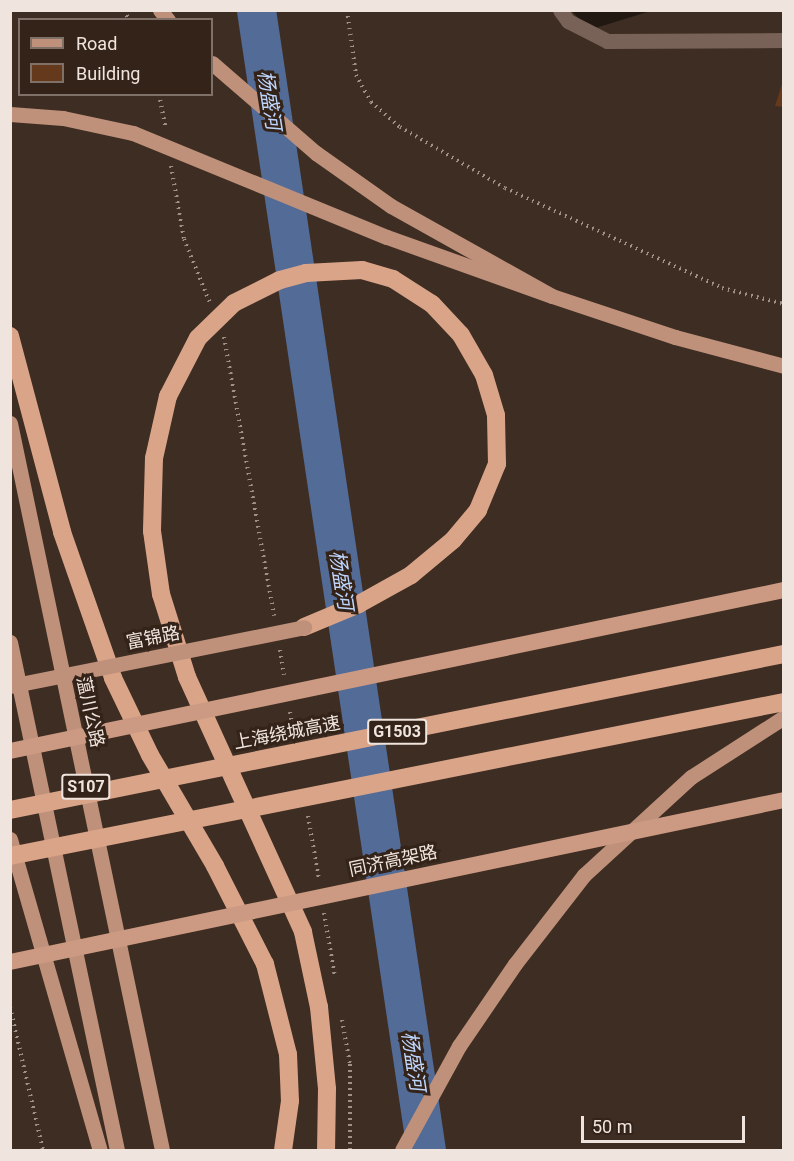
<!DOCTYPE html>
<meta charset="utf-8">
<style>
body{margin:0}
#map{position:relative;width:794px;height:1161px;overflow:hidden;background:#3e2d22;font-family:Roboto,"Noto Sans SC",sans-serif}
div>[style]{position:absolute}
.shadow>*{inset:0;background:#0007}
.river>*{height:39px;margin:-19.5px;padding:0 19.5px;transform-origin:19.5px;border-radius:19.5px;background:#536b97}
.building>*{inset:0;background:#65391c}
.path>*{height:4px;margin-top:-2px;transform-origin:0;background:repeating-linear-gradient(90deg,#9f9188 0 1.5px,transparent 0 6px)}
.minor>*{height:15px;margin:-7.5px;padding:0 7.5px;transform-origin:7.5px;border-radius:7.5px;background:#786257}
.primary>*{height:15px;margin:-7.5px;padding:0 7.5px;transform-origin:7.5px;border-radius:7.5px;background:#bf917b}
.motorway>*{height:18px;margin:-9px;padding:0 9px;transform-origin:9px;border-radius:9px;background:#daa489}
.primary-bridge>*{height:15px;margin:-7.5px;padding:0 7.5px;transform-origin:7.5px;border-radius:7.5px;background:#bf917b}
.trunk-bridge>*{height:16px;margin:-8px;padding:0 8px;transform-origin:8px;border-radius:8px;background:#cc9a82}
.motorway-bridge>*{height:18px;margin:-9px;padding:0 9px;transform-origin:9px;border-radius:9px;background:#daa489}
span{translate:-50% -50%;white-space:nowrap;text-align:center;line-height:1.15;-webkit-text-stroke:6px #332318;paint-order:stroke}
.shield-label span{padding:2px 4px;background:#332318;border:2px solid;border-radius:4px;-webkit-text-stroke-width:0}
.shield-label{font-size:16px;color:#f0e5de;font-weight:700}
.street-label{font-size:18px;color:#f0e5de}
.water-label{font-size:20px;color:#bed5fe;font-style:italic}
.frame{position:absolute;inset:0;border:12px solid #f0e5de;pointer-events:none}
.legend{position:absolute;left:18px;top:18px;width:195px;height:78px;box-sizing:border-box;background:#332318;border:2px solid #7f7167;margin:0;padding:8px 10px;list-style:none;font-size:18px;color:#f0e5de}
.legend li{display:flex;align-items:center;gap:12px;height:30px}
.legend b{width:30px;border:2px solid #7f7167}
.scale{position:absolute;left:581px;top:1116px;width:164px;height:27px;box-sizing:border-box;border:3px solid #f0e5de;border-top:0;padding-left:8px;font-size:18px;line-height:21px;white-space:nowrap;color:#f0e5de;-webkit-text-stroke:4px #332318;paint-order:stroke}
</style>
<div id="map">
<div class="shadow">
<i style="clip-path:polygon(571px 10px,654px 10px,589px 30px)"></i>
</div>
<div class="river">
<i style="left:256px;top:10px;width:1153px;rotate:81.52deg"></i>
</div>
<div class="building">
<i style="clip-path:polygon(783px 81px,784px 81px,784px 107px,775px 106px)"></i>
</div>
<div class="path">
<i style="left:124px;top:10px;width:11px;rotate:63deg"></i>
<i style="left:347px;top:10px;width:66px;rotate:82.1deg"></i>
<i style="left:356px;top:75px;width:31px;rotate:61deg"></i>
<i style="left:371px;top:102px;width:38px;rotate:41deg"></i>
<i style="left:400px;top:127px;width:121px;rotate:30.2deg"></i>
<i style="left:505px;top:188px;width:239px;rotate:24.7deg"></i>
<i style="left:722px;top:288px;width:64px;rotate:14.5deg"></i>
<i style="left:159px;top:94px;width:33px;rotate:79deg"></i>
<i style="left:171px;top:166px;width:74px;rotate:79.9deg"></i>
<i style="left:184px;top:239px;width:69px;rotate:67.9deg"></i>
<i style="left:224px;top:337px;width:283px;rotate:79.8deg"></i>
<i style="left:280px;top:650px;width:25px;rotate:81deg"></i>
<i style="left:290px;top:712px;width:22px;rotate:80deg"></i>
<i style="left:308px;top:816px;width:64px;rotate:80.1deg"></i>
<i style="left:324px;top:913px;width:65px;rotate:80.2deg"></i>
<i style="left:10px;top:1007px;width:147px;rotate:77deg"></i>
<i style="left:342px;top:1020px;width:45px;rotate:79.7deg"></i>
<i style="left:350px;top:1064px;width:86px;rotate:90deg"></i>
</div>
<div class="minor">
<i style="left:560px;top:10px;width:14px;rotate:54deg"></i>
<i style="left:568px;top:21px;width:44px;rotate:27.1deg"></i>
<i style="left:607px;top:41px;width:177px;rotate:-0.3deg"></i>
</div>
<div class="primary">
<i style="left:160px;top:10px;width:13px;rotate:51deg"></i>
<i style="left:212px;top:63px;width:138px;rotate:40.9deg"></i>
<i style="left:316px;top:153px;width:92px;rotate:35.2deg"></i>
<i style="left:391px;top:206px;width:184px;rotate:29.2deg"></i>
<i style="left:552px;top:296px;width:130px;rotate:18.4deg"></i>
<i style="left:675px;top:337px;width:113px;rotate:14.9deg"></i>
<i style="left:10px;top:423px;width:743px;rotate:78.19deg"></i>
<i style="left:10px;top:642px;width:519px;rotate:78.11deg"></i>
<i style="left:10px;top:839px;width:324px;rotate:73.9deg"></i>
<i style="left:402px;top:1150px;width:119px;rotate:-61.3deg"></i>
<i style="left:459px;top:1046px;width:99px;rotate:-55.7deg"></i>
<i style="left:515px;top:964px;width:113px;rotate:-52.2deg"></i>
<i style="left:584px;top:875px;width:145px;rotate:-42.5deg"></i>
<i style="left:691px;top:777px;width:111px;rotate:-32.8deg"></i>
</div>
<div class="motorway">
<i style="left:10px;top:336px;width:203px;rotate:75.1deg"></i>
<i style="left:62px;top:532px;width:155px;rotate:70.7deg"></i>
<i style="left:113px;top:678px;width:85px;rotate:64.3deg"></i>
<i style="left:150px;top:755px;width:129px;rotate:59.6deg"></i>
<i style="left:215px;top:866px;width:110px;rotate:63deg"></i>
<i style="left:265px;top:964px;width:93px;rotate:75.7deg"></i>
<i style="left:288px;top:1054px;width:47px;rotate:87.6deg"></i>
<i style="left:290px;top:1101px;width:49px;rotate:98.1deg"></i>
<i style="left:198px;top:338px;width:65px;rotate:117.3deg"></i>
<i style="left:168px;top:396px;width:64px;rotate:102.7deg"></i>
<i style="left:154px;top:458px;width:73px;rotate:91.6deg"></i>
<i style="left:152px;top:531px;width:64px;rotate:81.9deg"></i>
<i style="left:161px;top:594px;width:87px;rotate:72.6deg"></i>
<i style="left:187px;top:677px;width:280px;rotate:65.5deg"></i>
<i style="left:303px;top:932px;width:77px;rotate:78deg"></i>
<i style="left:319px;top:1007px;width:82px;rotate:84.4deg"></i>
<i style="left:327px;top:1089px;width:61px;rotate:90.9deg"></i>
<i style="left:304px;top:627px;width:60px;rotate:-22.7deg"></i>
<i style="left:359px;top:604px;width:60px;rotate:-29.1deg"></i>
<i style="left:411px;top:575px;width:55px;rotate:-39.8deg"></i>
<i style="left:453px;top:540px;width:39px;rotate:-50deg"></i>
<i style="left:478px;top:510px;width:50px;rotate:-67.6deg"></i>
<i style="left:497px;top:464px;width:49px;rotate:-91.2deg"></i>
</div>
<div class="primary-bridge">
<i style="left:10px;top:114px;width:53px;rotate:4.3deg"></i>
<i style="left:63px;top:118px;width:72px;rotate:12.1deg"></i>
<i style="left:133px;top:133px;width:274px;rotate:22.3deg"></i>
<i style="left:387px;top:237px;width:175px;rotate:19.7deg"></i>
<i style="left:10px;top:686px;width:300px;rotate:-11.3deg"></i>
</div>
<div class="trunk-bridge">
<i style="left:10px;top:751px;width:791px;rotate:-11.75deg"></i>
<i style="left:10px;top:962px;width:791px;rotate:-11.82deg"></i>
</div>
<div class="motorway-bridge">
<i style="left:198px;top:338px;width:50px;rotate:-44.2deg"></i>
<i style="left:234px;top:303px;width:51px;rotate:-26.6deg"></i>
<i style="left:280px;top:280px;width:27px;rotate:-15deg"></i>
<i style="left:306px;top:273px;width:56px;rotate:-3.1deg"></i>
<i style="left:362px;top:270px;width:32px;rotate:16deg"></i>
<i style="left:393px;top:279px;width:46px;rotate:32.7deg"></i>
<i style="left:432px;top:304px;width:42px;rotate:46.9deg"></i>
<i style="left:461px;top:335px;width:46px;rotate:60.1deg"></i>
<i style="left:484px;top:375px;width:42px;rotate:73.3deg"></i>
<i style="left:10px;top:810px;width:790px;rotate:-11.4deg"></i>
<i style="left:10px;top:856px;width:789px;rotate:-11.25deg"></i>
</div>
<div class="shield-label">
<span style="left:397px;top:732px">G1503</span>
<span style="left:86px;top:787px">S107</span>
</div>
<div class="street-label">
<span style="left:153px;top:638px;rotate:-11deg">富锦路</span>
<span style="left:90px;top:712px;rotate:78deg">蕰川公路</span>
<span style="left:287px;top:733px;rotate:-11deg">上海绕城高速</span>
<span style="left:393px;top:861px;rotate:-12deg">同济高架路</span>
</div>
<div class="water-label">
<span style="left:269px;top:100px;rotate:81deg">杨盛河</span>
<span style="left:341px;top:580px;rotate:81deg">杨盛河</span>
<span style="left:413px;top:1061px;rotate:81deg">杨盛河</span>
</div>
<div class="frame"></div>
<ul class="legend">
<li><b style="height:8px;background:#bf917b"></b>Road</li>
<li><b style="height:16px;background:#65391c"></b>Building</li>
</ul>
<div class="scale">50 m</div>
</div>
